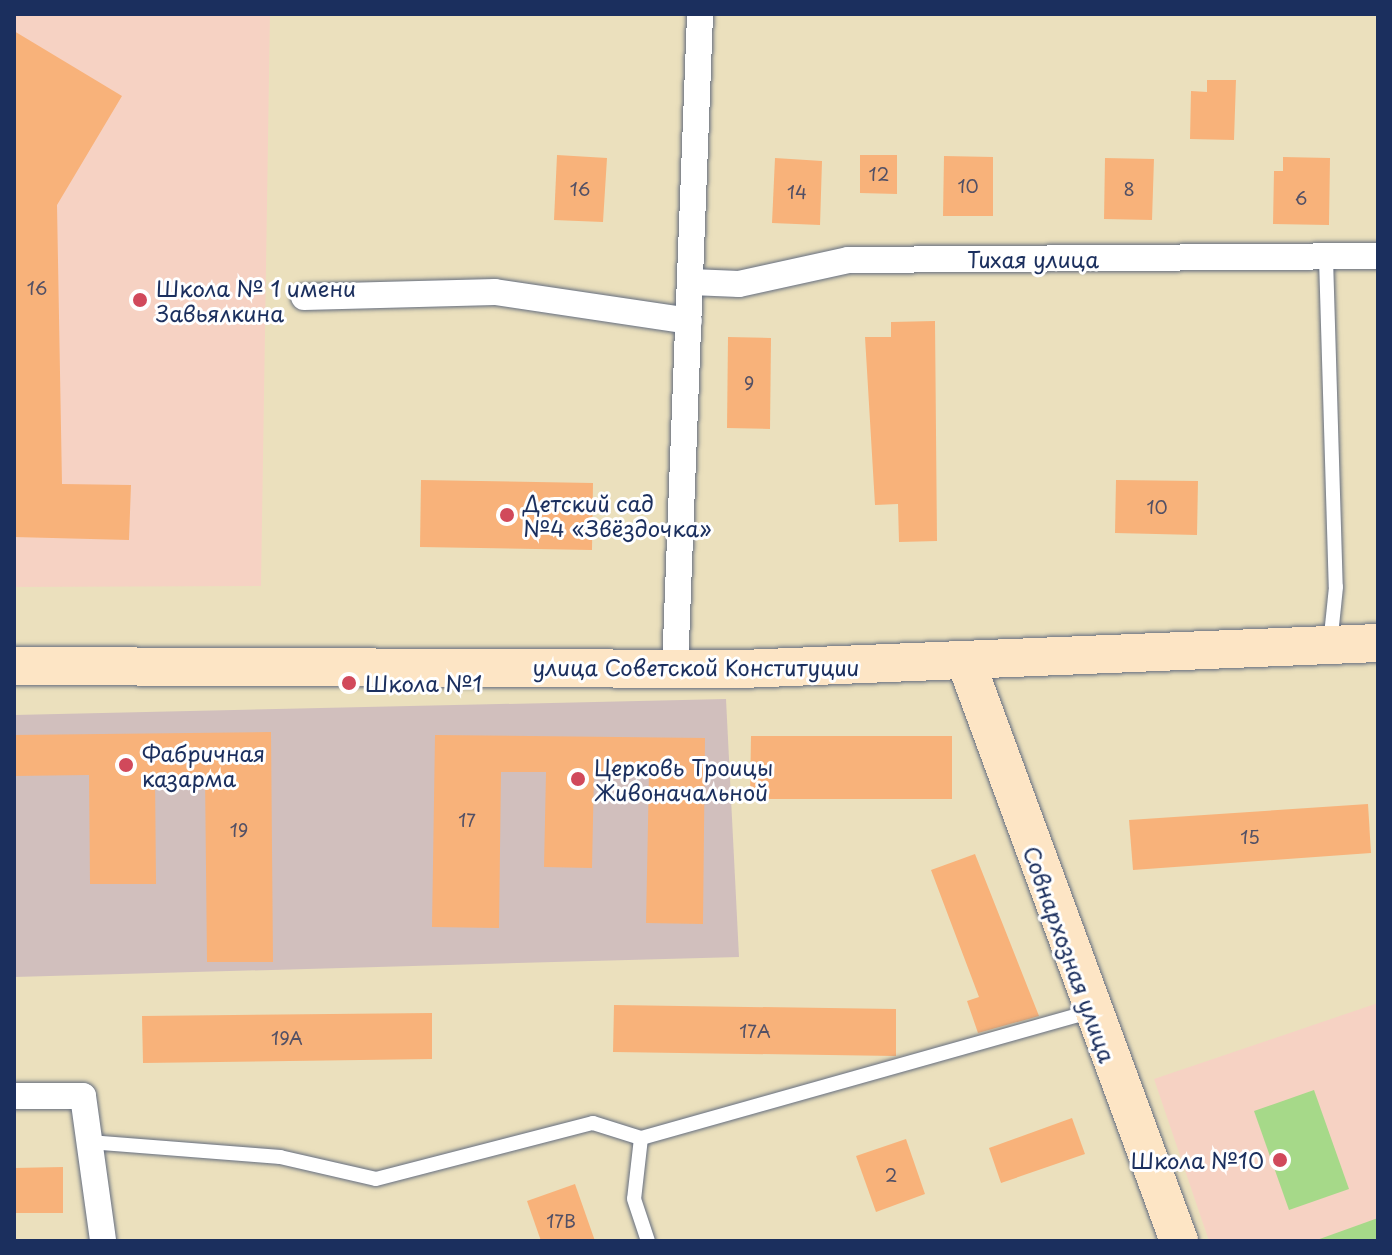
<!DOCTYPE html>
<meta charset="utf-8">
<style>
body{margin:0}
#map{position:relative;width:1392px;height:1255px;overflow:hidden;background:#ebe0bd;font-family:"Playpen Sans",sans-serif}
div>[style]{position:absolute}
.built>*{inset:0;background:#f6d2c3}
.industrial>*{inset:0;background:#d1bfbd}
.green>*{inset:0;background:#a6d989}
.building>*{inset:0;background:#f8b27a}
.roads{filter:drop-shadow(0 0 2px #646d7f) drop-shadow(0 0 2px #646d7f)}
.lane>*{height:14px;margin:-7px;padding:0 7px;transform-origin:7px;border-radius:7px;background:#fff}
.street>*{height:26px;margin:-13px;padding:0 13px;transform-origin:13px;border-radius:13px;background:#fff}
.secondary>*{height:38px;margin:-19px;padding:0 19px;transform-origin:19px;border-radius:19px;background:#fde5c5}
.dots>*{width:22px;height:22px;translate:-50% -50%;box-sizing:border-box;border:4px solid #fff;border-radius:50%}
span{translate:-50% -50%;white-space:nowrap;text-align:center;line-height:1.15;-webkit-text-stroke:6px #fff;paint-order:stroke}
.number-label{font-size:18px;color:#525065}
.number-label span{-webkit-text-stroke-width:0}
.street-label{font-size:22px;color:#1b2f5e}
.poi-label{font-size:22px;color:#1b2f5e}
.left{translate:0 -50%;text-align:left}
.right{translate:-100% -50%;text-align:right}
.frame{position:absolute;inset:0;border:16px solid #1b2f5e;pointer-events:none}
</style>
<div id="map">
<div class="built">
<i style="clip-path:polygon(14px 14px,270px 14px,261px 586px,14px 587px)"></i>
<i style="clip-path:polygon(1378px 1003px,1378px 1241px,1209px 1241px,1154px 1079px)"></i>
</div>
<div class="industrial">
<i style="clip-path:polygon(726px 699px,739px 957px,14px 977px,14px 715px)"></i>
</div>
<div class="green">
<i style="clip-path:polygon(1314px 1090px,1349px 1189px,1289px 1210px,1254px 1111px)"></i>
<i style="clip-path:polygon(1378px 1218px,1378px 1241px,1314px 1241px)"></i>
</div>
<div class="building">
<i style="clip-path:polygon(14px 31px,122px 96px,57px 205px,62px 484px,131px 485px,129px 540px,14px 537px)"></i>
<i style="clip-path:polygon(1207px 80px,1236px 80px,1234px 140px,1190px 139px,1191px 91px,1207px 92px)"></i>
<i style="clip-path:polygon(557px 155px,607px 158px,603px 222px,554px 220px)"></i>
<i style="clip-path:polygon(860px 155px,897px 155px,897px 194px,860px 193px)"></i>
<i style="clip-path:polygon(944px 156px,993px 157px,993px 216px,943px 216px)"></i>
<i style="clip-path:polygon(1283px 157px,1330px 158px,1329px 225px,1273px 224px,1274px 171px,1283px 171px)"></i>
<i style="clip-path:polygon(775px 158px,822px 161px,820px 225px,772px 223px)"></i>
<i style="clip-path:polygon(1105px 158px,1154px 159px,1152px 220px,1104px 219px)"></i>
<i style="clip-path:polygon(935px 321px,937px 541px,899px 542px,898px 504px,875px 505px,865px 337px,891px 337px,891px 322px)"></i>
<i style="clip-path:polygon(728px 337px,771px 338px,770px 429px,727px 428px)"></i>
<i style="clip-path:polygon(421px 480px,593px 483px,592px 550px,420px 547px)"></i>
<i style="clip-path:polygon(1116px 480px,1198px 481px,1197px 535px,1115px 533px)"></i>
<i style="clip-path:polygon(271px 732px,273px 962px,207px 962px,205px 775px,155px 776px,156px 884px,90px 884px,89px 775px,14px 776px,14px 735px)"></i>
<i style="clip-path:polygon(435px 735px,705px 738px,703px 924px,646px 923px,649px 773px,594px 772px,592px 868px,544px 867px,546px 772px,501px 772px,499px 928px,432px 927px)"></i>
<i style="clip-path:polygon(751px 736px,952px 736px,952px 799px,750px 799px)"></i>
<i style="clip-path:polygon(1368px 804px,1371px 853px,1133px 870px,1129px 820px)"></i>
<i style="clip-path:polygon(975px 854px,1039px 1016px,978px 1033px,967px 1001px,979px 997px,931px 870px)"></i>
<i style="clip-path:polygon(614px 1005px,896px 1009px,896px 1056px,613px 1052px)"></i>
<i style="clip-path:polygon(432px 1013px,432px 1059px,143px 1063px,142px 1016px)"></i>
<i style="clip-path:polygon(1072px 1118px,1085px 1154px,1001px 1183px,989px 1148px)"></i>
<i style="clip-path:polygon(906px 1139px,925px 1194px,876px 1212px,856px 1156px)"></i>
<i style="clip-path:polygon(63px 1167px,63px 1213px,14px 1213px,14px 1168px)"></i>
<i style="clip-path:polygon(575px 1184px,595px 1241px,541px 1241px,527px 1201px)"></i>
</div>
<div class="roads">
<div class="lane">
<i style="left:1326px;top:258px;width:329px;rotate:88.3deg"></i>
<i style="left:1336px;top:587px;width:58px;rotate:95.9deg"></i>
<i style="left:641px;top:1138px;width:61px;rotate:96.5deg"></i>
<i style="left:634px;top:1199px;width:44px;rotate:71.6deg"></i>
<i style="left:89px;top:1142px;width:192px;rotate:4.5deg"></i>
<i style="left:280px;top:1157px;width:98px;rotate:12.9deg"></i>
<i style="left:376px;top:1179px;width:224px;rotate:-14.5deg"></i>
<i style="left:593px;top:1123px;width:50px;rotate:17.4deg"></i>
<i style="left:641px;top:1138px;width:465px;rotate:-15.7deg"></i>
</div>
<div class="street">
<i style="left:691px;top:282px;width:48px;rotate:2.4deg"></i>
<i style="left:739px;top:284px;width:112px;rotate:-12.4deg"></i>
<i style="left:848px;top:260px;width:530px;rotate:-0.43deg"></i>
<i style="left:304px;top:297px;width:191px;rotate:-1.5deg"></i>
<i style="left:495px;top:292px;width:196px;rotate:8.5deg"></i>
<i style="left:675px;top:669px;width:655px;rotate:-87.81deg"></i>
<i style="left:14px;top:1096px;width:69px"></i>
<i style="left:83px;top:1096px;width:146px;rotate:82.1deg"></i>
</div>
<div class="secondary">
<i style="left:967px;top:665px;width:614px;rotate:69.79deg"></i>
<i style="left:14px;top:666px;width:728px;rotate:0.24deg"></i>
<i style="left:742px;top:669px;width:637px;rotate:-2.34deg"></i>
</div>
</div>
<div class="dots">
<i style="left:140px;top:300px;background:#d1495b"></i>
<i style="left:507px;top:515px;background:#d1495b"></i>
<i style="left:349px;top:683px;background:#d1495b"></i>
<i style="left:126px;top:765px;background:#d1495b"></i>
<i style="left:578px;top:779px;background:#d1495b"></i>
<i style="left:1280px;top:1160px;background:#d1495b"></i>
</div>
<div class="number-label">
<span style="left:879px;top:174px">12</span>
<span style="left:968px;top:186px">10</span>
<span style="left:580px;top:189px">16</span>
<span style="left:1129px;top:189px">8</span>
<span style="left:797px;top:192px">14</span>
<span style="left:1301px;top:198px">6</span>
<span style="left:37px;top:288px">16</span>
<span style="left:749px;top:383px">9</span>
<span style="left:1157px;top:507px">10</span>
<span style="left:467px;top:820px">17</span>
<span style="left:239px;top:830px">19</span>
<span style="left:1250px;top:837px">15</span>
<span style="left:755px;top:1031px">17А</span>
<span style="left:287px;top:1038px">19А</span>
<span style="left:891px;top:1175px">2</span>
<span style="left:561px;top:1221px">17В</span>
</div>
<div class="street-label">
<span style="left:1033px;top:259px">Тихая улица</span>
<span style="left:696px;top:667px">улица Советской Конституции</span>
<span style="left:1070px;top:954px;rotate:70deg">Совнархозная улица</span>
</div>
<div class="poi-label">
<span class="left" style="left:156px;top:300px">Школа № 1 имени<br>Завьялкина</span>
<span class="left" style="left:523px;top:515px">Детский сад<br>№4 «Звёздочка»</span>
<span class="left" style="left:365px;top:683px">Школа №1</span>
<span class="left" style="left:142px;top:765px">Фабричная<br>казарма</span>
<span class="left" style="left:594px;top:779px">Церковь Троицы<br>Живоначальной</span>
<span class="right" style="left:1264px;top:1160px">Школа №10</span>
</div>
<div class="frame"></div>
</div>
